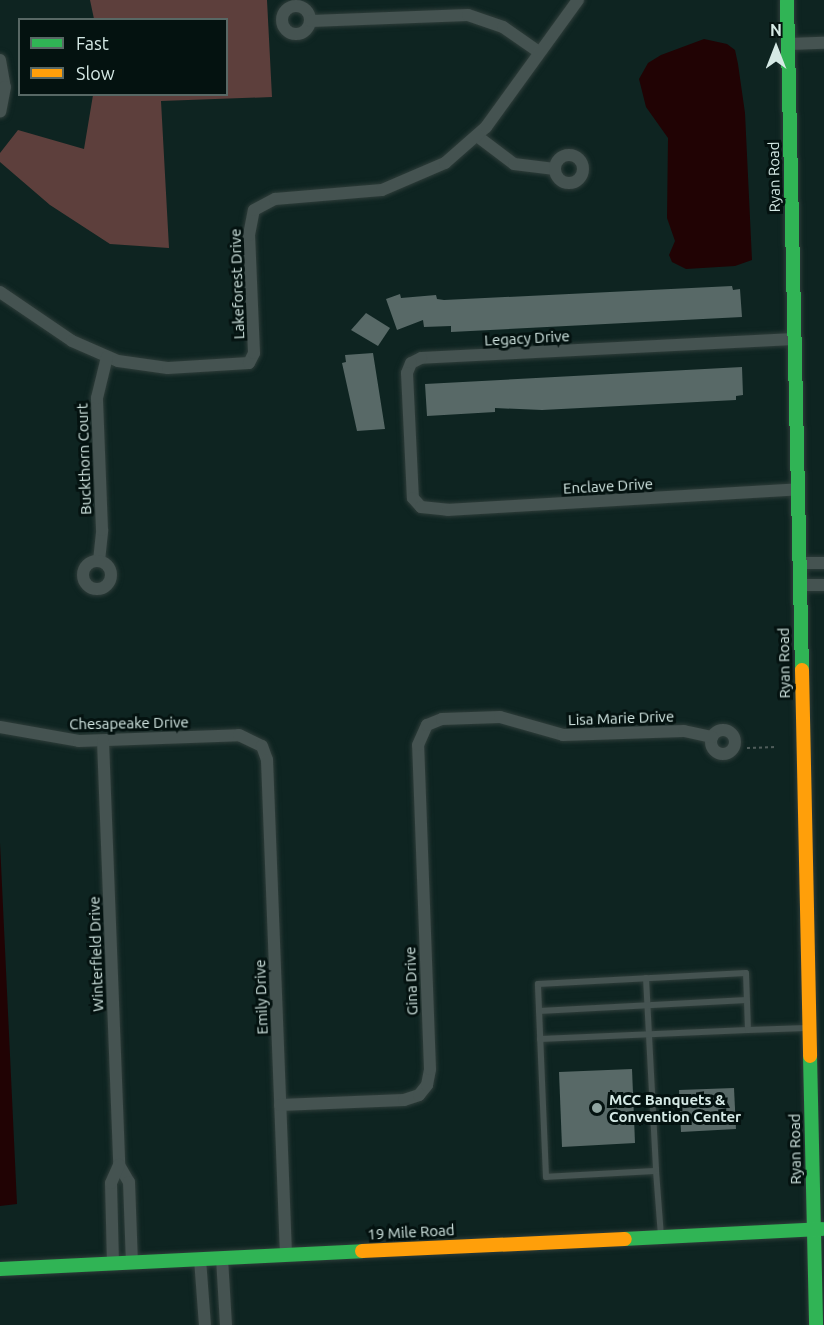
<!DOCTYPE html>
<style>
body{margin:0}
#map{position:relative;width:824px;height:1325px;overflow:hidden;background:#0e2421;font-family:Ubuntu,sans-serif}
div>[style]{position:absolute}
.green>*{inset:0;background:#5d3f3c}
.water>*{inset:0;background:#210304}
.building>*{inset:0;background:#586967}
.path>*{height:2px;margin-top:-1px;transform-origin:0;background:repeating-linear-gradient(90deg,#4f5c5a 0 3px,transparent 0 6px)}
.roads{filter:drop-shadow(0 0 2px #2f3d3a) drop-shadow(0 0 2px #2f3d3a)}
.lane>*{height:6px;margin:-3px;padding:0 3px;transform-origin:3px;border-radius:3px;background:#455351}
.street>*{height:12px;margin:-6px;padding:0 6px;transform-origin:6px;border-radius:6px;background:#455351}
.street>.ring{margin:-6px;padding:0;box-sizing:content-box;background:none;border:12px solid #455351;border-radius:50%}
.fast>*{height:14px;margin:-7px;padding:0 7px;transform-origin:7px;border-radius:7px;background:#30b455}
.slow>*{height:14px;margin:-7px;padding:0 7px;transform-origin:7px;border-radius:7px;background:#ff9f0a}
.dots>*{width:16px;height:16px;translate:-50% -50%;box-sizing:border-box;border:3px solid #041210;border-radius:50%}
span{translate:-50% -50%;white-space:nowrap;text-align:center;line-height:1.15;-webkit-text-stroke:6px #041210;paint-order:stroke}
.street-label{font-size:15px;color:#d5e9e5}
.poi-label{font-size:15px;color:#d5e9e5;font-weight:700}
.left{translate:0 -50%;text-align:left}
.legend{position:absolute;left:18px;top:18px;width:210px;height:78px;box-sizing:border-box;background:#041210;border:2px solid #586865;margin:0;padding:8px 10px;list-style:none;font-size:18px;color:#d5e9e5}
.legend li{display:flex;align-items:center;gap:12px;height:30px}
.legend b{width:30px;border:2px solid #586865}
.north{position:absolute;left:746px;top:18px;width:60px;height:60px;-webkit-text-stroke:4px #041210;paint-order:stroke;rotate:0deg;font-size:16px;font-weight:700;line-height:24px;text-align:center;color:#d5e9e5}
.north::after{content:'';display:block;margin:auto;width:21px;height:27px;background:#d5e9e5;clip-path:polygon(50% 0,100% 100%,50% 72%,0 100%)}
</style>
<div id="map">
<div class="green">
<i style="clip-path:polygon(90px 0,267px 0,272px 97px,161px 101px,169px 248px,110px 244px,50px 205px,0 162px,0 153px,18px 130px,84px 149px,93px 95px,226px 94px,226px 20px,94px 19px)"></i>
</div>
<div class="water">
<i style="clip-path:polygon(704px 39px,727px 44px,735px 50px,738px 64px,745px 113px,752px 260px,735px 266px,686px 269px,672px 262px,669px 255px,675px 241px,667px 218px,668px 138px,646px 107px,639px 79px,648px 63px,661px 55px)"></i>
<i style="clip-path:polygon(0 843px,17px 1204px,0 1206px)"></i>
</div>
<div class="building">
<i style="clip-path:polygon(732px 286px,733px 290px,740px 289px,742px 317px,451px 332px,451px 326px,424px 327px,423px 320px,397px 330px,386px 299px,400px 294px,401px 298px,436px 295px,437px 299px,444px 300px)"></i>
<i style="clip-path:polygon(366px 313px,390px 328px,378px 346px,351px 330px)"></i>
<i style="clip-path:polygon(373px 353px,385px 429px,357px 431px,342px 363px,346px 362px,345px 355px)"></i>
<i style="clip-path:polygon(742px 367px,743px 395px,736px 396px,736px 400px,542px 410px,495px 408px,495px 412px,427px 416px,425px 384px)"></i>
<i style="clip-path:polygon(632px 1069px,635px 1143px,562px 1147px,559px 1072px)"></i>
<i style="clip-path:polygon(734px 1088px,736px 1129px,681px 1132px,679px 1090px)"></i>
</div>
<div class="path">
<i style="left:747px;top:748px;width:29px;rotate:-2deg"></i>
</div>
<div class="roads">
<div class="lane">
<i style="left:646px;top:978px;width:193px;rotate:87deg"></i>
<i style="left:539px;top:1011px;width:208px;rotate:-3deg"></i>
<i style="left:540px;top:1039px;width:208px;rotate:-2.5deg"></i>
<i style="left:661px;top:1236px;width:65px;rotate:-94.4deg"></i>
<i style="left:656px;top:1171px;width:110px;rotate:176.9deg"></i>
<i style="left:546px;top:1177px;width:193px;rotate:-92.4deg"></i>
<i style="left:538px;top:984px;width:208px;rotate:-3deg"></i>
<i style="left:746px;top:973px;width:57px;rotate:88deg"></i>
<i style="left:748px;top:1030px;width:59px;rotate:-1.9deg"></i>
</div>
<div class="street">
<i class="ring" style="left:282px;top:6px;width:16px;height:16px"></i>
<i style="left:311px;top:21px;width:157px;rotate:-2.2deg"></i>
<i style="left:468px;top:15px;width:37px;rotate:19deg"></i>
<i style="left:503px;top:27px;width:44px;rotate:34.8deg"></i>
<i style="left:788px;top:44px;width:36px;rotate:-2deg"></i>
<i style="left:0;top:60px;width:27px;rotate:80deg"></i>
<i style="left:5px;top:87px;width:25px;rotate:101deg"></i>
<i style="left:477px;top:136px;width:46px;rotate:37.1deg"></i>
<i style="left:514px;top:164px;width:41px;rotate:7deg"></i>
<i class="ring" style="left:555px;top:155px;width:16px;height:16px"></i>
<i style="left:0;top:292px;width:87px;rotate:34.2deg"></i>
<i style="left:72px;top:341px;width:50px;rotate:23.5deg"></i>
<i style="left:118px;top:361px;width:50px;rotate:8deg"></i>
<i style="left:168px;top:368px;width:81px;rotate:-3.5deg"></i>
<i style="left:249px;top:363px;width:11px;rotate:-63deg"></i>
<i style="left:254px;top:353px;width:118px;rotate:-92.4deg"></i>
<i style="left:249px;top:235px;width:25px;rotate:-79deg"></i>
<i style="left:254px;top:210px;width:24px;rotate:-28deg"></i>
<i style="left:275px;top:199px;width:107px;rotate:-4.8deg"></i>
<i style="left:382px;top:190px;width:69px;rotate:-23.2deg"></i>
<i style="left:445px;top:163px;width:55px;rotate:-41.3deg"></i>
<i style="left:486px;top:127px;width:157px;rotate:-54.1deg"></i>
<i style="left:794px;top:339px;width:373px;rotate:177.1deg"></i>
<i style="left:421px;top:358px;width:11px;rotate:153deg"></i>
<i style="left:411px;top:363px;width:11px;rotate:112deg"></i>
<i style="left:407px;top:373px;width:125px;rotate:87.3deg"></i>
<i style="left:413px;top:498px;width:12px;rotate:48deg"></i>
<i style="left:421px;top:507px;width:27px;rotate:6deg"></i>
<i style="left:448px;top:510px;width:350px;rotate:-3.4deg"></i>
<i style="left:99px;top:561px;width:31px;rotate:-84deg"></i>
<i style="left:102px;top:530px;width:132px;rotate:-92.2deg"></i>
<i style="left:97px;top:398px;width:42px;rotate:-76.3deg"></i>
<i class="ring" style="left:83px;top:561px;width:16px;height:16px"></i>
<i style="left:799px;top:563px;width:25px"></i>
<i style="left:799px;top:585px;width:25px"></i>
<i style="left:0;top:727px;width:80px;rotate:10deg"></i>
<i style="left:79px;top:741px;width:160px;rotate:-2.1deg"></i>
<i style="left:239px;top:735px;width:25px;rotate:26deg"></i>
<i style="left:262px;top:746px;width:15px;rotate:70deg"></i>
<i style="left:267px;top:760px;width:495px;rotate:87.8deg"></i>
<i class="ring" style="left:711px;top:730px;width:12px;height:12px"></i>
<i style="left:103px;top:741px;width:424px;rotate:87.8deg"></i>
<i style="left:119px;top:1165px;width:20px;rotate:60deg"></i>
<i style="left:129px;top:1182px;width:81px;rotate:87.9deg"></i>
<i style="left:280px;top:1105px;width:124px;rotate:-2.3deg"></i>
<i style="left:404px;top:1100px;width:16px;rotate:-18deg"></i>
<i style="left:419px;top:1095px;width:13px;rotate:-51deg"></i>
<i style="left:427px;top:1085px;width:16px;rotate:-79deg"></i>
<i style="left:430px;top:1069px;width:324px;rotate:-92.1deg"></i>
<i style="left:418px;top:745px;width:22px;rotate:-66deg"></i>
<i style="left:427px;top:725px;width:16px;rotate:-22deg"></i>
<i style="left:442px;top:719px;width:58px;rotate:-2deg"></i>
<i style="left:500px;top:717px;width:66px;rotate:15.9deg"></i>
<i style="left:563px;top:735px;width:121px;rotate:-1.9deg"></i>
<i style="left:684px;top:731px;width:29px;rotate:12deg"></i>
<i style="left:222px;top:1258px;width:67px;rotate:86.6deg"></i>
<i style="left:200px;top:1259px;width:66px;rotate:85.7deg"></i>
<i style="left:113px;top:1264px;width:81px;rotate:-91.4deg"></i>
<i style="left:111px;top:1183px;width:20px;rotate:-66deg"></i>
</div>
<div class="fast">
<i style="left:787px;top:0;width:670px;rotate:88.72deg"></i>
<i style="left:810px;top:1056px;width:269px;rotate:88.7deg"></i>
<i style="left:625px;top:1239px;width:198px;rotate:-2.9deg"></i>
<i style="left:0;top:1269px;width:362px;rotate:-2.8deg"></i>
</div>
<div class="slow">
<i style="left:802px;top:670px;width:386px;rotate:88.8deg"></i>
<i style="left:362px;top:1251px;width:263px;rotate:-2.6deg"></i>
</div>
</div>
<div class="dots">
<i style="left:597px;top:1108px;background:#8fa4a0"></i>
</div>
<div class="street-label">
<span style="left:774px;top:177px;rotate:-91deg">Ryan Road</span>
<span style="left:237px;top:284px;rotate:-92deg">Lakeforest Drive</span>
<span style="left:527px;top:338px;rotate:-3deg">Legacy Drive</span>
<span style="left:84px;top:459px;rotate:-92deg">Buckthorn Court</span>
<span style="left:608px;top:486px;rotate:-3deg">Enclave Drive</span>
<span style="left:784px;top:663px;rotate:-91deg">Ryan Road</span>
<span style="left:621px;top:718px;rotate:-2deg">Lisa Marie Drive</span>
<span style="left:129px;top:723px;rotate:-1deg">Chesapeake Drive</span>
<span style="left:96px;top:954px;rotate:-92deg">Winterfield Drive</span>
<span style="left:411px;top:981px;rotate:-92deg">Gina Drive</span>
<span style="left:261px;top:997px;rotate:-92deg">Emily Drive</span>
<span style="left:795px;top:1149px;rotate:-91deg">Ryan Road</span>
<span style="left:411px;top:1232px;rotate:-3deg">19 Mile Road</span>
</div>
<div class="poi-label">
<span class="left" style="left:609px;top:1108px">MCC Banquets &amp;<br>Convention Center</span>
</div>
<ul class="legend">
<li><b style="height:8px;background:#30b455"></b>Fast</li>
<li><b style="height:8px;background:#ff9f0a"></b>Slow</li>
</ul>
<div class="north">N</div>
</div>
